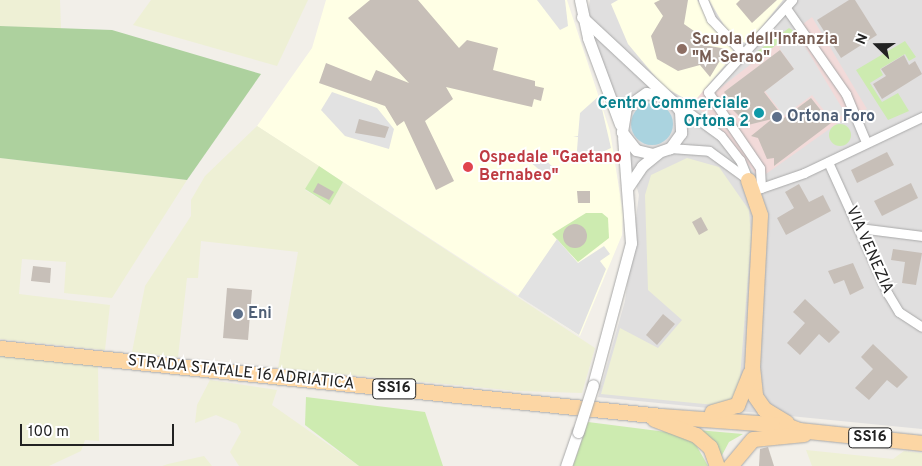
<!DOCTYPE html>
<style>
body{margin:0}
#map{position:relative;width:922px;height:466px;overflow:hidden;background:#f2efe9;font-family:Overpass,sans-serif}
div>[style]{position:absolute}
.residential>*{inset:0;background:#e0dfdf}
.commercial>*{inset:0;background:#f2dad9}
.education>*{inset:0;background:#ffffe5}
.farmland>*{inset:0;background:#eef0d5}
.grass>*{inset:0;background:#cdebb0}
.round{border-radius:50%}
.forest>*{inset:0;background:#add19e}
.parking>*{inset:0;background:#e2e2e2}
.water>*{inset:0;background:#aad3df}
.building>*{inset:0;background:#c7bfb8}
.roads{filter:drop-shadow(0 0 1px #a9a9a9) drop-shadow(0 0 1px #a9a9a9)}
.minor>*{height:9px;margin:-4.5px;padding:0 4.5px;transform-origin:4.5px;border-radius:4.5px;background:#fff}
.tertiary>*{height:11px;margin:-5.5px;padding:0 5.5px;transform-origin:5.5px;border-radius:5.5px;background:#fff}
.primary>*{height:15px;margin:-7.5px;padding:0 7.5px;transform-origin:7.5px;border-radius:7.5px;background:#fcd6a4}
.bridges{filter:drop-shadow(0 0 1px #a9a9a9) drop-shadow(0 0 1px #a9a9a9)}
.tertiary-bridge>*{height:11px;margin:-5.5px;padding:0 5.5px;transform-origin:5.5px;border-radius:5.5px;background:#fff}
.dots>*{width:14px;height:14px;translate:-50% -50%;box-sizing:border-box;border:2px solid #fff;border-radius:50%}
span{translate:-50% -50%;white-space:nowrap;text-align:center;line-height:1.15;-webkit-text-stroke:4px #fff;paint-order:stroke}
.shield-label span{padding:1px 4px;background:#fff;border:1px solid;border-radius:4px;-webkit-text-stroke-width:0}
.shield-label{font-size:15px;color:#222;font-weight:700}
.education-label{font-size:16px;color:#785e54;font-weight:700}
.left{translate:0 -50%;text-align:left}
.culture-label{font-size:16px;color:#0d838f;font-weight:700}
.right{translate:-100% -50%;text-align:right}
.service-label{font-size:16px;color:#4e5e75;font-weight:700}
.health-label{font-size:16px;color:#be3a42;font-weight:700}
.street-label{font-size:16px;color:#222}
.north{position:absolute;left:852px;top:20px;width:50px;height:50px;-webkit-text-stroke:4px #fff;paint-order:stroke;rotate:292deg;font-size:14px;font-weight:700;line-height:20px;text-align:center;color:#222}
.north::after{content:'';display:block;margin:auto;width:18px;height:22px;background:#222;clip-path:polygon(50% 0,100% 100%,50% 72%,0 100%)}
.scale{position:absolute;left:20px;top:424px;width:154px;height:22px;box-sizing:border-box;border:2px solid #222;border-top:0;padding-left:6px;font-size:15px;line-height:18px;white-space:nowrap;color:#222;-webkit-text-stroke:4px #fff;paint-order:stroke}
</style>
<div id="map">
<div class="residential">
<i style="clip-path:polygon(590px 0,922px 0,922px 429px,598px 397px,625px 301px,639px 195px,587px 15px)"></i>
</div>
<div class="commercial">
<i style="clip-path:polygon(812px 17px,867px 109px,845px 118px,759px 179px,727px 136px,693px 103px,707px 86px,715px 92px)"></i>
</div>
<div class="education">
<i style="clip-path:polygon(326px 0,567px 0,610px 131px,623px 214px,622px 235px,580px 336px,257px 126px,312px 48px)"></i>
<i style="clip-path:polygon(618px 0,697px 0,735px 53px,693px 103px,664px 87px,628px 44px,611px 4px)"></i>
<i style="clip-path:polygon(709px 0,783px 0,748px 44px,731px 37px)"></i>
</div>
<div class="farmland">
<i style="clip-path:polygon(0 0,60px 0,61px 29px,0 26px)"></i>
<i style="clip-path:polygon(151px 0,308px 0,277px 66px,133px 25px)"></i>
<i style="clip-path:polygon(257px 126px,319px 166px,305px 190px,330px 205px,343px 182px,595px 348px,582px 393px,519px 391px,278px 368px,298px 252px,201px 241px,198px 278px,187px 278px,178px 357px,132px 352px,145px 286px,191px 216px,191px 200px,205px 176px)"></i>
<i style="clip-path:polygon(0 158px,187px 180px,112px 298px,64px 293px,66px 262px,22px 259px,19px 294px,110px 305px,105px 350px,0 339px)"></i>
<i style="clip-path:polygon(687px 158px,719px 167px,749px 210px,751px 238px,739px 390px,728px 403px,715px 405px,601px 394px,620px 328px,658px 348px,682px 320px,648px 290px,645px 195px,651px 175px)"></i>
<i style="clip-path:polygon(0 354px,98px 365px,99px 441px,85px 440px,81px 451px,49px 466px,0 466px)"></i>
<i style="clip-path:polygon(210px 380px,277px 390px,272px 405px,359px 466px,239px 466px,230px 452px,241px 432px,237px 424px,216px 415px,195px 423px,197px 405px)"></i>
<i style="clip-path:polygon(806px 450px,893px 459px,904px 451px,922px 453px,922px 466px,812px 466px)"></i>
<i style="clip-path:polygon(204px 456px,212px 466px,162px 466px,168px 464px)"></i>
</div>
<div class="grass">
<i style="clip-path:polygon(789px 28px,794px 31px,759px 58px,755px 53px)"></i>
<i style="clip-path:polygon(905px 41px,916px 57px,909px 61px,905px 54px,880px 69px,883px 75px,870px 83px,882px 102px,898px 93px,909px 111px,888px 120px,856px 70px)"></i>
<i class="round" style="left:829px;top:124px;width:22px;height:22px"></i>
<i style="clip-path:polygon(319px 166px,343px 182px,330px 205px,305px 189px)"></i>
<i style="clip-path:polygon(586px 213px,602px 213px,608px 218px,609px 238px,578px 262px,552px 234px)"></i>
<i style="clip-path:polygon(306px 397px,425px 412px,443px 466px,359px 466px,305px 425px)"></i>
<i style="clip-path:polygon(588px 422px,682px 434px,695px 443px,708px 466px,573px 466px)"></i>
<i style="clip-path:polygon(697px 430px,743px 434px,729px 442px,721px 457px)"></i>
</div>
<div class="forest">
<i style="clip-path:polygon(0 26px,112px 30px,261px 74px,187px 180px,0 158px)"></i>
</div>
<div class="parking">
<i style="clip-path:polygon(537px 0,565px 0,568px 26px,560px 30px)"></i>
<i style="clip-path:polygon(798px 35px,845px 113px,833px 122px,812px 95px,784px 116px,765px 91px,794px 69px,779px 48px)"></i>
<i style="clip-path:polygon(332px 92px,377px 108px,394px 129px,389px 149px,345px 136px,321px 110px)"></i>
<i style="clip-path:polygon(599px 96px,611px 148px,576px 164px,578px 137px,573px 136px,578px 136px,580px 113px)"></i>
<i style="clip-path:polygon(537px 152px,555px 169px,549px 178px,529px 161px)"></i>
<i style="clip-path:polygon(557px 239px,578px 263px,604px 246px,610px 254px,600px 261px,606px 269px,579px 335px,518px 296px)"></i>
</div>
<div class="water">
<i class="round" style="left:631px;top:103px;width:42px;height:42px"></i>
</div>
<div class="building">
<i style="clip-path:polygon(370px 0,418px 0,459px 48px,467px 40px,498px 48px,493px 70px,535px 81px,535px 86px,544px 88px,541px 101px,534px 99px,532px 107px,446px 87px,453px 99px,425px 121px,454px 181px,436px 190px,404px 121px,397px 126px,385px 106px,319px 83px,326px 63px,371px 81px,376px 70px,409px 83px,348px 18px)"></i>
<i style="clip-path:polygon(660px 0,688px 0,684px 24px,694px 31px,698px 44px,727px 49px,710px 77px,700px 65px,678px 71px,657px 59px,651px 36px,663px 16px,654px 3px)"></i>
<i style="clip-path:polygon(740px 0,777px 0,752px 23px,736px 4px)"></i>
<i style="clip-path:polygon(849px 0,855px 0,877px 35px,841px 58px,817px 20px)"></i>
<i style="clip-path:polygon(780px 50px,794px 69px,764px 92px,784px 118px,811px 98px,831px 123px,774px 166px,774px 158px,767px 159px,758px 138px,751px 136px,772px 119px,748px 125px,726px 103px,730px 99px,724px 92px)"></i>
<i style="clip-path:polygon(904px 55px,909px 65px,915px 61px,922px 74px,882px 99px,873px 84px,886px 76px,881px 69px)"></i>
<i style="clip-path:polygon(359px 119px,389px 127px,385px 138px,355px 133px)"></i>
<i style="clip-path:polygon(887px 152px,894px 165px,857px 183px,851px 170px)"></i>
<i style="clip-path:polygon(318px 183px,334px 192px,329px 200px,313px 192px)"></i>
<i style="clip-path:polygon(911px 183px,918px 198px,882px 216px,874px 201px)"></i>
<i style="clip-path:polygon(799px 184px,809px 202px,823px 195px,831px 211px,786px 235px,777px 218px,794px 208px,785px 192px)"></i>
<i style="clip-path:polygon(577px 191px,590px 191px,590px 203px,578px 203px)"></i>
<i style="clip-path:polygon(701px 217px,708px 230px,699px 235px,692px 222px)"></i>
<i class="round" style="left:563px;top:224px;width:24px;height:24px"></i>
<i style="clip-path:polygon(893px 249px,922px 253px,916px 285px,902px 283px,905px 262px,891px 260px)"></i>
<i style="clip-path:polygon(853px 263px,864px 288px,850px 295px,844px 280px,834px 284px,828px 271px)"></i>
<i style="clip-path:polygon(33px 266px,51px 268px,50px 283px,31px 281px)"></i>
<i style="clip-path:polygon(227px 288px,252px 290px,248px 340px,223px 338px)"></i>
<i style="clip-path:polygon(805px 299px,840px 332px,829px 343px,819px 334px,800px 355px,787px 343px,805px 323px,793px 312px)"></i>
<i style="clip-path:polygon(663px 314px,675px 324px,657px 345px,646px 335px)"></i>
<i style="clip-path:polygon(873px 344px,908px 377px,897px 388px,887px 380px,869px 400px,855px 388px,873px 369px,861px 357px)"></i>
<i style="clip-path:polygon(768px 447px,774px 466px,759px 466px,760px 449px)"></i>
</div>
<div class="roads">
<div class="minor">
<i style="left:703px;top:0;width:21px;rotate:67deg"></i>
<i style="left:711px;top:19px;width:47px;rotate:46.7deg"></i>
<i style="left:786px;top:8px;width:105px;rotate:55.1deg"></i>
<i style="left:846px;top:94px;width:52px;rotate:67.4deg"></i>
<i style="left:677px;top:104px;width:54px;rotate:36deg"></i>
<i style="left:721px;top:136px;width:31px;rotate:52deg"></i>
<i style="left:740px;top:160px;width:22px;rotate:68deg"></i>
<i style="left:670px;top:148px;width:39px;rotate:4deg"></i>
<i style="left:709px;top:151px;width:46px;rotate:36.1deg"></i>
<i style="left:828px;top:162px;width:145px;rotate:65.6deg"></i>
<i style="left:888px;top:294px;width:21px;rotate:59deg"></i>
<i style="left:899px;top:312px;width:27px;rotate:33deg"></i>
<i style="left:761px;top:188px;width:20px;rotate:-93deg"></i>
<i style="left:760px;top:168px;width:92px;rotate:-124.4deg"></i>
<i style="left:708px;top:92px;width:125px;rotate:-47.6deg"></i>
<i style="left:758px;top:189px;width:49px;rotate:-19.2deg"></i>
<i style="left:804px;top:173px;width:131px;rotate:-25.4deg"></i>
<i style="left:859px;top:228px;width:64px;rotate:7.2deg"></i>
</div>
<div class="tertiary">
<i style="left:580px;top:0;width:39px;rotate:78deg"></i>
<i style="left:588px;top:38px;width:92px;rotate:69.6deg"></i>
<i style="left:582px;top:17px;width:123px;rotate:43deg"></i>
<i style="left:672px;top:101px;width:13px;rotate:51deg"></i>
<i style="left:680px;top:111px;width:22px;rotate:87deg"></i>
<i style="left:681px;top:133px;width:19px;rotate:126deg"></i>
<i style="left:670px;top:148px;width:18px;rotate:161deg"></i>
<i style="left:653px;top:154px;width:17px;rotate:-167deg"></i>
<i style="left:636px;top:150px;width:23px;rotate:-128deg"></i>
<i style="left:622px;top:132px;width:25px;rotate:-81deg"></i>
<i style="left:626px;top:107px;width:24px;rotate:-35deg"></i>
<i style="left:646px;top:93px;width:21px;rotate:11deg"></i>
<i style="left:628px;top:187px;width:25px;rotate:-56deg"></i>
<i style="left:642px;top:166px;width:21px;rotate:-39deg"></i>
<i style="left:593px;top:385px;width:147px;rotate:-75deg"></i>
<i style="left:631px;top:243px;width:106px;rotate:-94.3deg"></i>
<i style="left:566px;top:466px;width:36px;rotate:-71deg"></i>
</div>
<div class="primary">
<i style="left:748px;top:180px;width:37px;rotate:71deg"></i>
<i style="left:760px;top:215px;width:151px;rotate:93deg"></i>
<i style="left:752px;top:366px;width:30px;rotate:84deg"></i>
<i style="left:755px;top:396px;width:16px;rotate:55deg"></i>
<i style="left:764px;top:409px;width:26px;rotate:31deg"></i>
<i style="left:0;top:348px;width:664px;rotate:5.87deg"></i>
<i style="left:661px;top:416px;width:125px;rotate:4.1deg"></i>
<i style="left:786px;top:425px;width:14px;rotate:21deg"></i>
<i style="left:799px;top:430px;width:124px;rotate:6deg"></i>
<i style="left:712px;top:412px;width:26px;rotate:-16deg"></i>
<i style="left:737px;top:405px;width:35px;rotate:-68deg"></i>
<i style="left:654px;top:419px;width:45px;rotate:20.9deg"></i>
<i style="left:696px;top:435px;width:18px;rotate:41deg"></i>
<i style="left:710px;top:447px;width:20px;rotate:70deg"></i>
<i style="left:730px;top:466px;width:35px;rotate:-50deg"></i>
<i style="left:753px;top:439px;width:51px;rotate:-5.6deg"></i>
</div>
</div>
<div class="bridges">
<div class="tertiary-bridge">
<i style="left:578px;top:432px;width:49px;rotate:-72.3deg"></i>
</div>
</div>
<div class="dots">
<i style="left:682px;top:49px;background:#8d6e63"></i>
<i style="left:759px;top:113px;background:#0f9aa8"></i>
<i style="left:777px;top:117px;background:#5c6f8a"></i>
<i style="left:468px;top:167px;background:#e0444e"></i>
<i style="left:238px;top:314px;background:#5c6f8a"></i>
</div>
<div class="shield-label">
<span style="left:394px;top:389px">SS16</span>
<span style="left:870px;top:438px">SS16</span>
</div>
<div class="education-label">
<span class="left" style="left:692px;top:49px">Scuola dell'Infanzia<br>"M. Serao"</span>
</div>
<div class="culture-label">
<span class="right" style="left:749px;top:113px">Centro Commerciale<br>Ortona 2</span>
</div>
<div class="service-label">
<span class="left" style="left:787px;top:117px">Ortona Foro</span>
<span class="left" style="left:248px;top:314px">Eni</span>
</div>
<div class="health-label">
<span class="left" style="left:479px;top:167px">Ospedale "Gaetano<br>Bernabeo"</span>
</div>
<div class="street-label">
<span style="left:869px;top:250px;rotate:66deg">VIA VENEZIA</span>
<span style="left:241px;top:373px;rotate:6deg">STRADA STATALE 16 ADRIATICA</span>
</div>
<div class="north">N</div>
<div class="scale">100 m</div>
</div>
